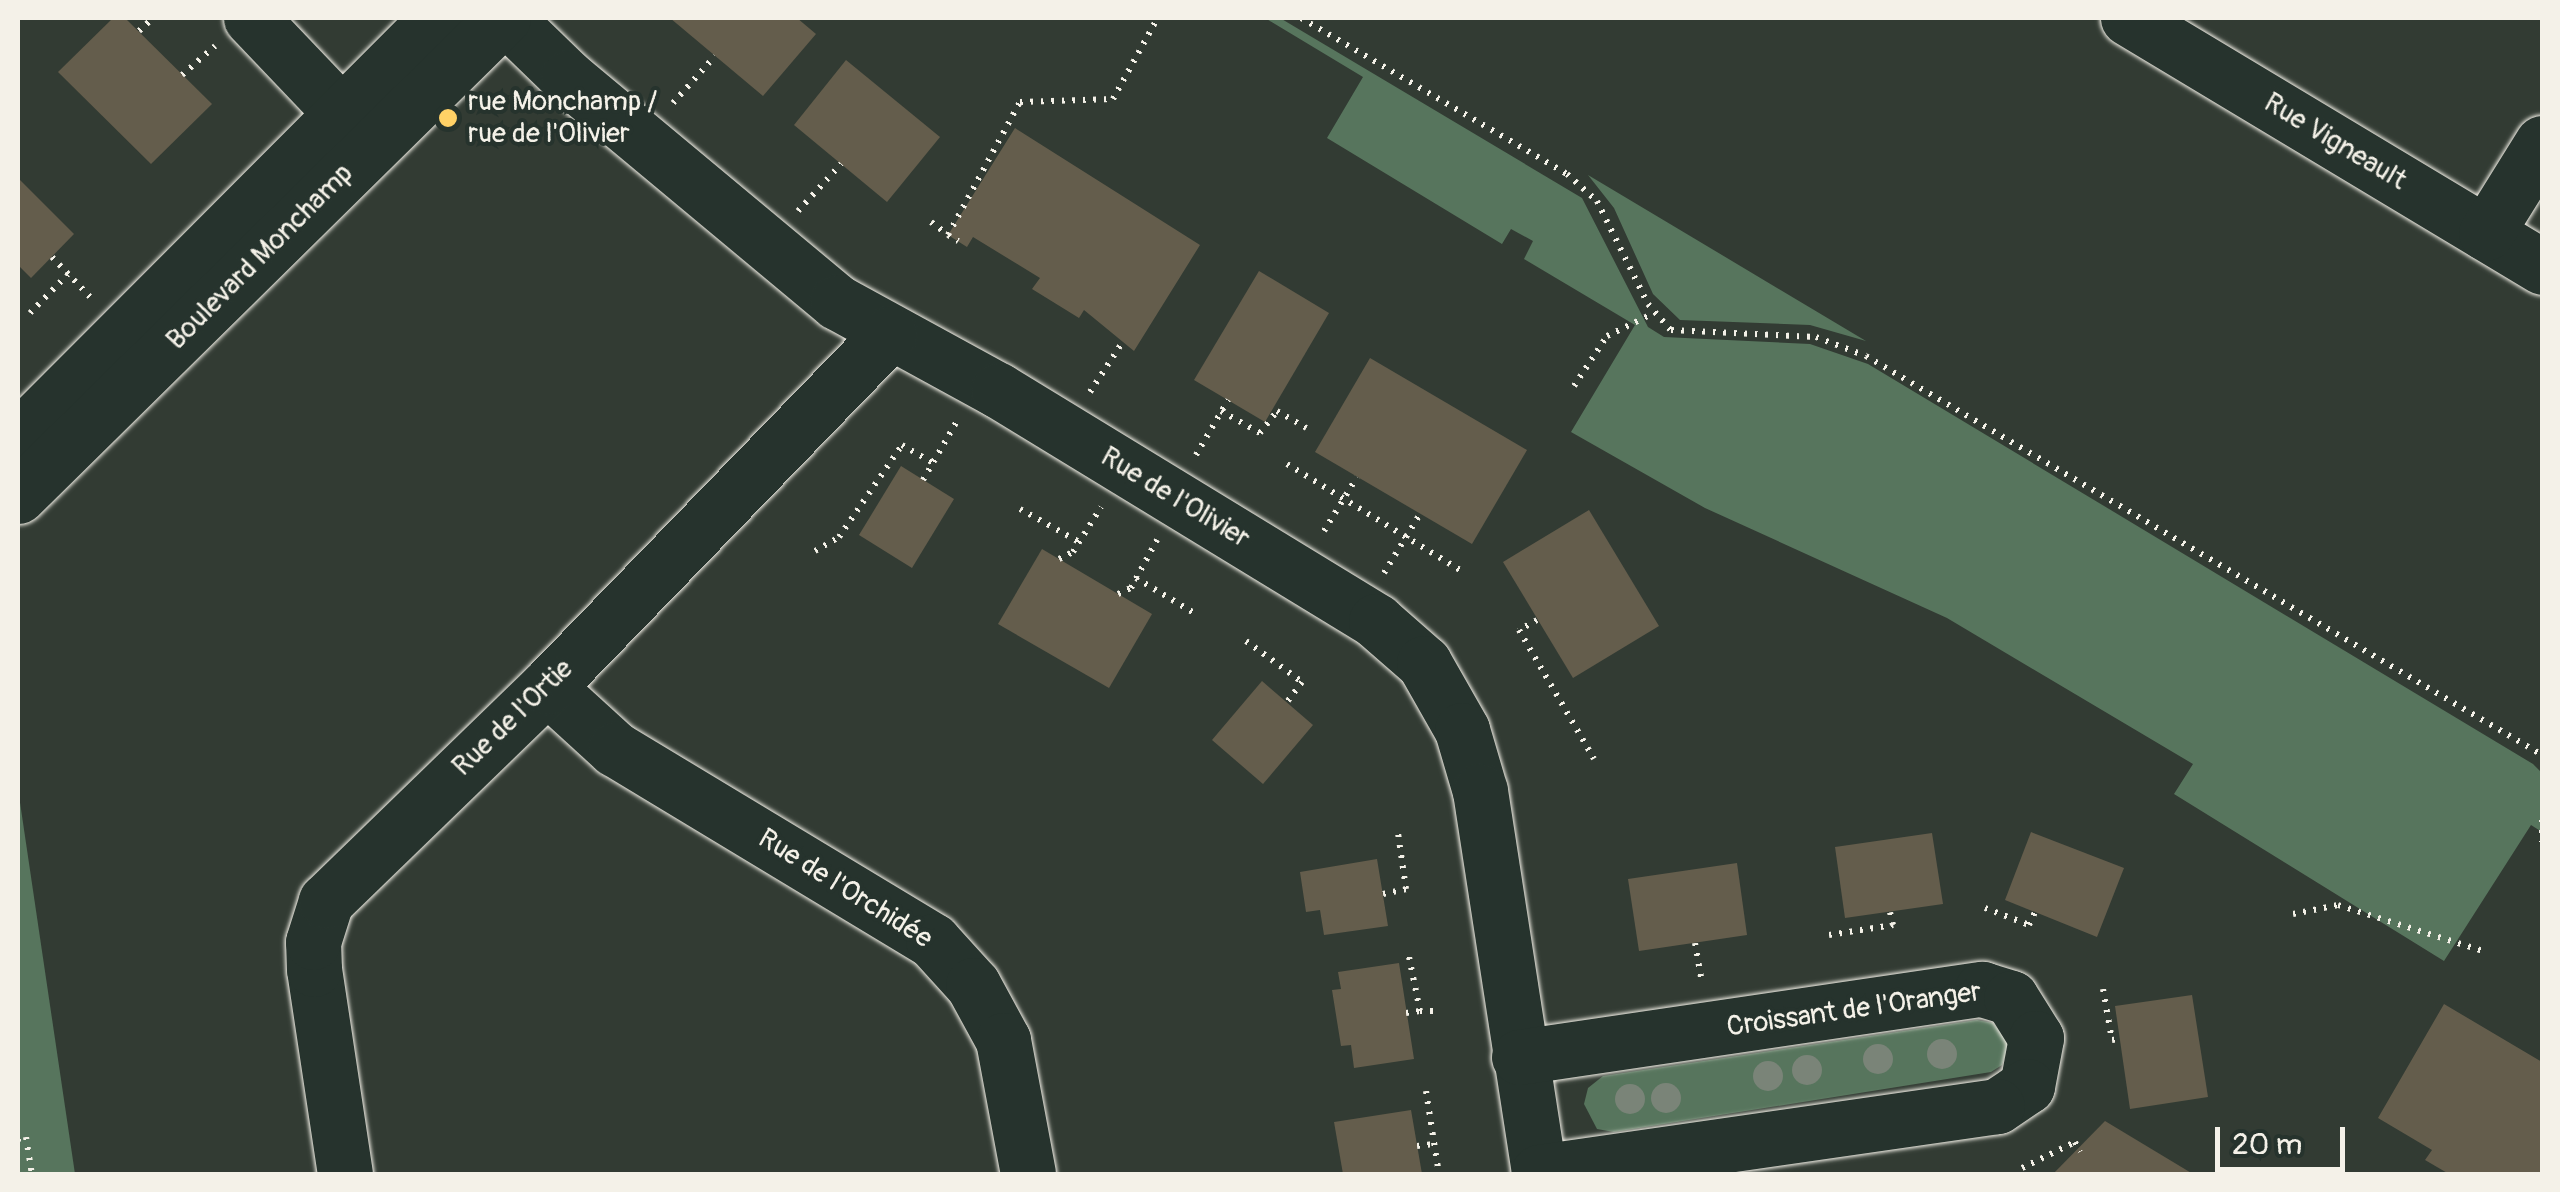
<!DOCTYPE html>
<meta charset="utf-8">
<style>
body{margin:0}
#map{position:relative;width:2560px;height:1192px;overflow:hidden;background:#323b33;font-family:Pangolin,sans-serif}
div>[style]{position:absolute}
.green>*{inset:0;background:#57755d}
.building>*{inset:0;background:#645d4c}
.path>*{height:6px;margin-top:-3px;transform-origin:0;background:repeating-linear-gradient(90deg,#f4f1e8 0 2.5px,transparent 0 10.5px)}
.roads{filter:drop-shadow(0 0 2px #f4f1e8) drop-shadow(0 0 2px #f4f1e8)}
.minor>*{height:55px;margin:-27.5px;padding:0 27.5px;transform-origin:27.5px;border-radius:27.5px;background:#26332d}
.trees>*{width:30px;height:30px;margin:-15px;border-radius:50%;background:#7a8478}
.dots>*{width:28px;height:28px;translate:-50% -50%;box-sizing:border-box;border:5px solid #26332d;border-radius:50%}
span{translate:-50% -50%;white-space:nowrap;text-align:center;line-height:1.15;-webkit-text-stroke:8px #26332d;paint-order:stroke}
.poi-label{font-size:28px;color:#f4f1e8}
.left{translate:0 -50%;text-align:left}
.street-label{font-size:28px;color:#f4f1e8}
.frame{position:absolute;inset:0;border:20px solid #f4f1e8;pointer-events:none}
.scale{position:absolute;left:2215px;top:1127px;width:130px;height:45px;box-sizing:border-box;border:5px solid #f4f1e8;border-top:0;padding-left:12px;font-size:30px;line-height:35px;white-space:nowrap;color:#f4f1e8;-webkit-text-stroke:8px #26332d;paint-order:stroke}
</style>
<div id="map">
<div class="green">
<i style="clip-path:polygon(1265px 18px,1280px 18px,1582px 198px,1648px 327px,1664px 337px,1810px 344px,1868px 364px,2533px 764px,2542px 773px,2542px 832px,2531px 825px,2444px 961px,2174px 794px,2193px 764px,1947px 618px,1705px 508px,1571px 432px,1635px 325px,1524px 259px,1533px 241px,1511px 229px,1502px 244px,1327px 138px,1363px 77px)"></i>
<i style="clip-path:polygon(1588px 175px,1866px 341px,1810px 325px,1680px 320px,1653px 294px,1614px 208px)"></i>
<i style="clip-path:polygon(18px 789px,75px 1174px,18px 1174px)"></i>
<i style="clip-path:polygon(1977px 1020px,1993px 1023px,2009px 1044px,2002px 1065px,1991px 1072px,1614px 1132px,1597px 1129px,1584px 1104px,1588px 1088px,1603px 1076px)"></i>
</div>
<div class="building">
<i style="clip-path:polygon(113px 18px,125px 18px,212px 104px,151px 164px,58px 72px)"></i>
<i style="clip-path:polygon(670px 18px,797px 18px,816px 34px,763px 96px)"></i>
<i style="clip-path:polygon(846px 60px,940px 137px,887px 202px,794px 125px)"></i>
<i style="clip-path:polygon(1015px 128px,1200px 245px,1134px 351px,1084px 310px,1079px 318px,1032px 289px,1040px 278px,973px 237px,967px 247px,948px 235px)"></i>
<i style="clip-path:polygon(18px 178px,74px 234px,31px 278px,18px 265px)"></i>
<i style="clip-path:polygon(1259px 271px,1329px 313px,1265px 422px,1194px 380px)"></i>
<i style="clip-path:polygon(1370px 358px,1527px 450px,1472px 544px,1315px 452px)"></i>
<i style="clip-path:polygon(901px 466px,954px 499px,912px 568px,859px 535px)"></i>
<i style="clip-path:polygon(1589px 510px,1659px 626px,1573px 678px,1503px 562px)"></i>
<i style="clip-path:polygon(1042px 549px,1152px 614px,1109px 688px,998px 624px)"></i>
<i style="clip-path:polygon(1262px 681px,1313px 725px,1263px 784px,1212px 740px)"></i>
<i style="clip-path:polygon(2031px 832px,2124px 868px,2097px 937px,2005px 900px)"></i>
<i style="clip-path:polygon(1932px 833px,1943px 904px,1845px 918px,1835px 847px)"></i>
<i style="clip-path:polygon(1377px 859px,1388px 926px,1324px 935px,1320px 910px,1306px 912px,1300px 872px)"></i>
<i style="clip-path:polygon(1737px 863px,1747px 935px,1639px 951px,1628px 879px)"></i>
<i style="clip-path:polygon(1399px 963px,1414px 1059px,1354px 1068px,1351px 1045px,1341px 1046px,1332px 990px,1341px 989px,1338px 972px)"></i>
<i style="clip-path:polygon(2192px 995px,2208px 1097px,2130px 1109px,2115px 1006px)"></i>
<i style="clip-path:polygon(2444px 1004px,2542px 1062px,2542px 1174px,2449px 1174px,2425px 1160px,2432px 1150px,2378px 1118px)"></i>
<i style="clip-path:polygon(1411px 1110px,1422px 1174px,1343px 1174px,1334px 1122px)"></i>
<i style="clip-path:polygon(2105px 1121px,2193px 1174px,2053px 1174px)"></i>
</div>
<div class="path">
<i style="left:1301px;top:18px;width:308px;rotate:30.4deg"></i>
<i style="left:1567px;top:174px;width:40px;rotate:42deg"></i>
<i style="left:1597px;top:201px;width:115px;rotate:63.7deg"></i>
<i style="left:1648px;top:304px;width:35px;rotate:49deg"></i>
<i style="left:1671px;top:330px;width:145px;rotate:2.8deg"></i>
<i style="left:1816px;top:337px;width:53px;rotate:20.8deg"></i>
<i style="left:1866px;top:356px;width:785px;rotate:30.55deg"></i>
<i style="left:139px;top:31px;width:19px;rotate:-43deg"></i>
<i style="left:182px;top:75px;width:44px;rotate:-41.3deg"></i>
<i style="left:673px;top:103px;width:63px;rotate:-48.2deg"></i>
<i style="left:798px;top:211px;width:64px;rotate:-47.5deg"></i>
<i style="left:931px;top:222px;width:21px;rotate:37deg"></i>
<i style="left:948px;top:235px;width:151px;rotate:-61.6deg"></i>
<i style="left:1020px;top:102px;width:93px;rotate:-1.8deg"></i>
<i style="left:1113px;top:99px;width:91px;rotate:-61.2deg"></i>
<i style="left:948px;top:235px;width:12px;rotate:31deg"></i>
<i style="left:52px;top:257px;width:58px;rotate:46.4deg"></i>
<i style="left:30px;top:313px;width:54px;rotate:-45.7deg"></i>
<i style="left:1574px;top:386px;width:60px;rotate:-56.6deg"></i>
<i style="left:1607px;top:336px;width:52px;rotate:-26.1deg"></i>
<i style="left:1090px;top:392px;width:59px;rotate:-56.9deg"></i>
<i style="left:1221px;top:411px;width:45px;rotate:29.4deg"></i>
<i style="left:1260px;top:433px;width:28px;rotate:-52deg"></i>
<i style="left:1277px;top:411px;width:34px;rotate:30deg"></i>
<i style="left:1196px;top:455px;width:64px;rotate:-59.8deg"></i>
<i style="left:1287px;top:464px;width:206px;rotate:31.5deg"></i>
<i style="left:923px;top:480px;width:68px;rotate:-60deg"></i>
<i style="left:1020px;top:509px;width:68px;rotate:29.2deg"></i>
<i style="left:1324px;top:531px;width:63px;rotate:-58.6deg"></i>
<i style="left:815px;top:551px;width:28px;rotate:-30deg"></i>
<i style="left:839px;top:537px;width:112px;rotate:-55.6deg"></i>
<i style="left:902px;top:445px;width:36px;rotate:30deg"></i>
<i style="left:1059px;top:559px;width:16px;rotate:-27deg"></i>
<i style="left:1073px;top:552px;width:53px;rotate:-58.1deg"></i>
<i style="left:1384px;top:573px;width:69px;rotate:-58.6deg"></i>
<i style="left:1136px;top:578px;width:68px;rotate:31.1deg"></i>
<i style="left:1118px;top:594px;width:14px;rotate:-25deg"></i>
<i style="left:1131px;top:588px;width:55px;rotate:-61.6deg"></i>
<i style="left:1537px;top:620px;width:21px;rotate:151deg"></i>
<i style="left:1519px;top:630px;width:149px;rotate:59.8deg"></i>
<i style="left:1246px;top:641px;width:69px;rotate:36.2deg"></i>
<i style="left:1302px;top:682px;width:25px;rotate:127deg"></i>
<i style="left:2542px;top:820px;width:22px;rotate:90deg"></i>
<i style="left:1383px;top:894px;width:24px;rotate:-12deg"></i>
<i style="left:1406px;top:889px;width:57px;rotate:-98.1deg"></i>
<i style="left:1985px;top:908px;width:47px;rotate:21.1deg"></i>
<i style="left:2029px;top:925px;width:14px;rotate:-65deg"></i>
<i style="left:2293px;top:914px;width:46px;rotate:-11.3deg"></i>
<i style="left:2338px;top:905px;width:155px;rotate:17.6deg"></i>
<i style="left:1829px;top:935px;width:65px;rotate:-8.9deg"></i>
<i style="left:1893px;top:925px;width:13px;rotate:-103deg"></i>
<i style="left:1695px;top:943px;width:39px;rotate:80deg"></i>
<i style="left:2103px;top:989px;width:52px;rotate:80deg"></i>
<i style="left:2112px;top:1040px;width:8px;rotate:-7deg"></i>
<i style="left:1420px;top:1011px;width:17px"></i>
<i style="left:1406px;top:1013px;width:14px;rotate:-8deg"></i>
<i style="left:1420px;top:1011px;width:60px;rotate:-101.5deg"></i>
<i style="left:1426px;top:1091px;width:84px;rotate:81.1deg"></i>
<i style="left:18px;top:1139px;width:8px;rotate:-14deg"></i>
<i style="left:26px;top:1137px;width:37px;rotate:81deg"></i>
<i style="left:1417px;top:1146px;width:17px;rotate:-7deg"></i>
<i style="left:2022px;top:1168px;width:59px;rotate:-26.1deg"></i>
<i style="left:2075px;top:1142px;width:11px;rotate:63deg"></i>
</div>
<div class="roads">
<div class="minor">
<i style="left:251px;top:18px;width:168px;rotate:46.4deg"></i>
<i style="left:506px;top:18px;width:86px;rotate:44.1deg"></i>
<i style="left:568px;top:78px;width:350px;rotate:39.8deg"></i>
<i style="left:837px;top:302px;width:183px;rotate:28.7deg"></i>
<i style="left:998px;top:390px;width:443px;rotate:31.4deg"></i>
<i style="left:1376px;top:621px;width:64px;rotate:41.2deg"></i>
<i style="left:1424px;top:663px;width:77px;rotate:60.4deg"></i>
<i style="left:1462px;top:730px;width:64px;rotate:73.6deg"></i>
<i style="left:1480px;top:791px;width:388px;rotate:81.2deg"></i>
<i style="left:2128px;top:18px;width:483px;rotate:31deg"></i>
<i style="left:2486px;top:233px;width:106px;rotate:-58.1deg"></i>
<i style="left:18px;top:438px;width:593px;rotate:-45.07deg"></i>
<i style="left:18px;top:496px;width:681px;rotate:-44.58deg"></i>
<i style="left:547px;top:687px;width:92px;rotate:42.4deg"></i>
<i style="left:615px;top:749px;width:371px;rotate:31.1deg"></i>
<i style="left:933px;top:941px;width:59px;rotate:47.7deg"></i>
<i style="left:973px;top:985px;width:63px;rotate:61.4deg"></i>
<i style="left:1003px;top:1040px;width:136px;rotate:79.4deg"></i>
<i style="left:1519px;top:1057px;width:468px;rotate:-8.4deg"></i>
<i style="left:1982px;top:989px;width:30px;rotate:17deg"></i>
<i style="left:2011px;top:998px;width:47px;rotate:58deg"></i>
<i style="left:2036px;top:1038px;width:49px;rotate:100.6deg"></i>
<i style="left:2027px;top:1086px;width:36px;rotate:146deg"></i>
<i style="left:1997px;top:1106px;width:463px;rotate:171.8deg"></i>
<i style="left:345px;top:1174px;width:207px;rotate:-98.6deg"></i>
<i style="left:314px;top:969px;width:27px;rotate:-92deg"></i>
<i style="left:313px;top:942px;width:43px;rotate:-72.4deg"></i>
<i style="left:326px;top:901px;width:308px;rotate:-44.1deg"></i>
<i style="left:547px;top:687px;width:492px;rotate:-45.9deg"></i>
</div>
</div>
<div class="trees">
<i style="left:1942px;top:1054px"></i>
<i style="left:1878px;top:1059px"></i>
<i style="left:1807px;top:1070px"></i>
<i style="left:1768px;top:1076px"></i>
<i style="left:1666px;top:1098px"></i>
<i style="left:1630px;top:1099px"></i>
</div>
<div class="dots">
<i style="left:448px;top:118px;background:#ffd166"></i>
</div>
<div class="poi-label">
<span class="left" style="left:468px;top:118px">rue Monchamp /<br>rue de l'Olivier</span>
</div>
<div class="street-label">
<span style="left:2335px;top:142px;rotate:31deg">Rue Vigneault</span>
<span style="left:260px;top:257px;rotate:-45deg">Boulevard Monchamp</span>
<span style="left:1175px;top:498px;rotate:31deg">Rue de l'Olivier</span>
<span style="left:513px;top:718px;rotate:-44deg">Rue de l'Ortie</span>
<span style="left:845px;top:889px;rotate:32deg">Rue de l'Orchidée</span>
<span style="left:1854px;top:1010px;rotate:-8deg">Croissant de l'Oranger</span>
</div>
<div class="frame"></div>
<div class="scale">20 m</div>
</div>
